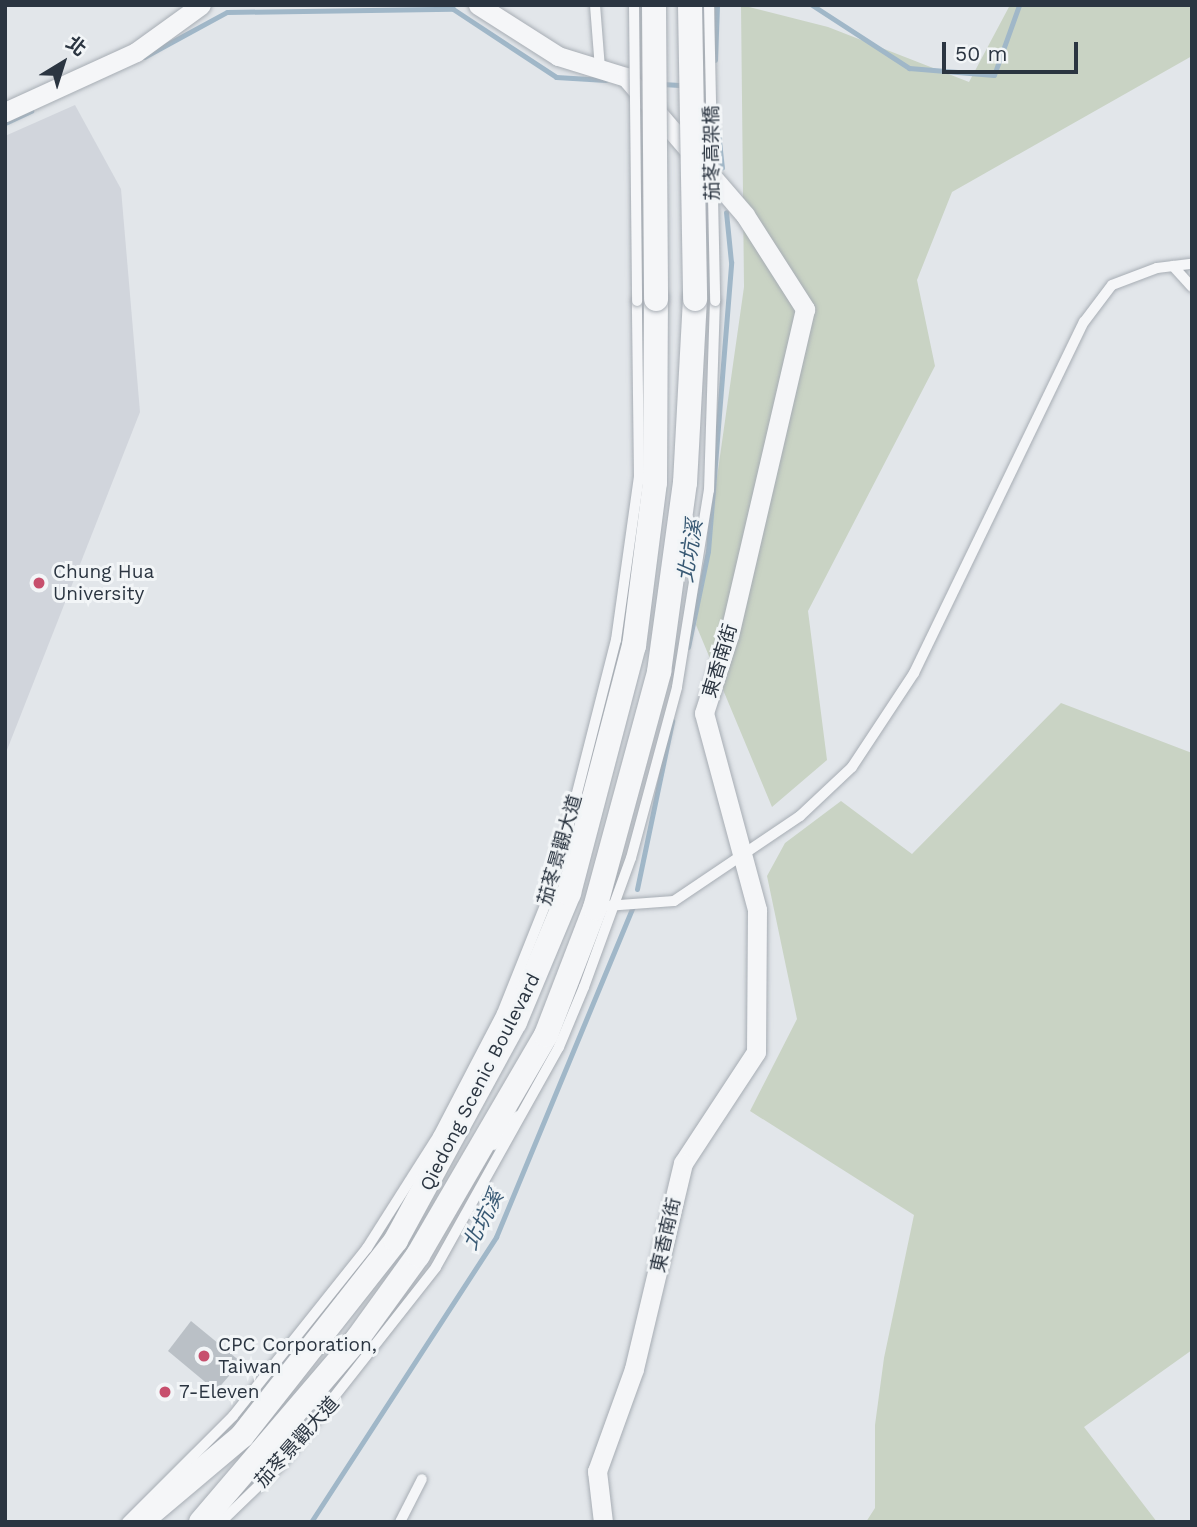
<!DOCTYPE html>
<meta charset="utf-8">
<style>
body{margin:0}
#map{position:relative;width:1197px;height:1527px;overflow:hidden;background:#e2e6ea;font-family:"Work Sans","Noto Sans TC",sans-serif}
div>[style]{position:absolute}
.built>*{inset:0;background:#d1d5dc}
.green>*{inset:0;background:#c9d3c4}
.stream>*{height:5px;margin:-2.5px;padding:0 2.5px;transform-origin:2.5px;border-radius:2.5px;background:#a0b7c8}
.building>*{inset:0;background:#bac0c6}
.roads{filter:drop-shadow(0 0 2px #a7adb4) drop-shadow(0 0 2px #a7adb4)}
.service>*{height:10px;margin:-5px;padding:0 5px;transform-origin:5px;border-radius:5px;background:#f5f6f8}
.minor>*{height:19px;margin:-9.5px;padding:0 9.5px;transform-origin:9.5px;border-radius:9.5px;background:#f5f6f8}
.tertiary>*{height:24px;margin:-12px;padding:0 12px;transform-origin:12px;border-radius:12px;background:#f5f6f8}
.bridges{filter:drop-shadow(0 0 2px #a7adb4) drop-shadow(0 0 2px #a7adb4)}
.service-bridge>*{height:10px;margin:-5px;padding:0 5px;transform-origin:5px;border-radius:5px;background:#f5f6f8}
.tertiary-bridge>*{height:24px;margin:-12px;padding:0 12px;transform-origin:12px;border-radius:12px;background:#f5f6f8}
.dots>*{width:19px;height:19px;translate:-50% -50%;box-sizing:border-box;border:4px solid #f2f5f7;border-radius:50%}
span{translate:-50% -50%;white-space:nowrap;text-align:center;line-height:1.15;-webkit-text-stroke:6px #f2f5f7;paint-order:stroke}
.street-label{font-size:19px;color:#2b3541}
.poi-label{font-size:19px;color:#2b3541}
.left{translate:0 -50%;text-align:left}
.water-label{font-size:21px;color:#375873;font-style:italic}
.frame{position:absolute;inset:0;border:7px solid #2b3541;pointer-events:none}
.north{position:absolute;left:28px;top:28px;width:70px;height:70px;-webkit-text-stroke:5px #f2f5f7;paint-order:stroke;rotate:38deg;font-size:19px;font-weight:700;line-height:28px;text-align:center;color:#2b3541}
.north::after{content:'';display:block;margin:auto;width:24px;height:32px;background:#2b3541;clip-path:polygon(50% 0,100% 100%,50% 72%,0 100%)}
.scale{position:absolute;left:942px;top:42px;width:136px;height:32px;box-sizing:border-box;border:4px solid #2b3541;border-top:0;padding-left:9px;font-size:21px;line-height:24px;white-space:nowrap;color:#2b3541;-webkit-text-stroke:5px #f2f5f7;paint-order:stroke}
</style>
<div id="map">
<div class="built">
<i style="clip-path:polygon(75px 105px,121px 189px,140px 412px,5px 755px,5px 136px)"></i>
</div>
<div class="green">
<i style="clip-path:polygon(741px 5px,828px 27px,969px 82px,1010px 5px,1192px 5px,1192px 56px,952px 192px,917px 280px,935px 366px,808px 611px,827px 760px,772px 807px,696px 625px,744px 287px)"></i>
<i style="clip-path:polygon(1061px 703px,1192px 753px,1192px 1350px,1084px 1427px,1157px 1522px,866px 1522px,875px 1508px,875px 1425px,884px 1358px,914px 1215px,750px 1111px,797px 1019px,767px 876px,785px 843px,841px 801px,912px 854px)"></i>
</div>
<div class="stream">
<i style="left:812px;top:5px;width:116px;rotate:33deg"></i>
<i style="left:909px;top:68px;width:85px;rotate:4.7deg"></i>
<i style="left:994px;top:75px;width:74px;rotate:-70.3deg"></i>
<i style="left:144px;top:57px;width:94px;rotate:-28.5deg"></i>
<i style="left:227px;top:12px;width:226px;rotate:-0.8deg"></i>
<i style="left:453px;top:9px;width:123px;rotate:33.4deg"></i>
<i style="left:556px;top:77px;width:50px;rotate:3.4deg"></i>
<i style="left:715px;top:60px;width:55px;rotate:-87.9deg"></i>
<i style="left:662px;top:84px;width:22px;rotate:3deg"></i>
<i style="left:715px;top:105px;width:63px;rotate:83.7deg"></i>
<i style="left:5px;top:123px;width:29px;rotate:-25deg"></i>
<i style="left:688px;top:647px;width:98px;rotate:-78.2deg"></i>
<i style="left:708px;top:551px;width:290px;rotate:-85.4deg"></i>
<i style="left:731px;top:262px;width:50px;rotate:-95.7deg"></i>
<i style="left:637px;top:889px;width:172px;rotate:-78.2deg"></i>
<i style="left:311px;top:1522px;width:340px;rotate:-57deg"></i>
<i style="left:496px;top:1237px;width:357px;rotate:-67.5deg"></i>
</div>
<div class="building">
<i style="clip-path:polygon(191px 1321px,241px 1362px,216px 1391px,168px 1351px)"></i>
</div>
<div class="roads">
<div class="service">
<i style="left:595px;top:5px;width:64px;rotate:85.5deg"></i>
<i style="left:1173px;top:266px;width:28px;rotate:48deg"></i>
<i style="left:606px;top:906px;width:68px;rotate:-4.2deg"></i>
<i style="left:674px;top:901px;width:152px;rotate:-34deg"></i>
<i style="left:800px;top:816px;width:71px;rotate:-43.3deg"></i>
<i style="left:852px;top:767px;width:113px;rotate:-56.6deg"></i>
<i style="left:914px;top:673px;width:390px;rotate:-64.2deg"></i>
<i style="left:1084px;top:322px;width:46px;rotate:-52.9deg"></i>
<i style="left:1112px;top:285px;width:48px;rotate:-20.7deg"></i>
<i style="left:1157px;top:268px;width:35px;rotate:-7deg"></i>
<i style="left:494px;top:1145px;width:38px;rotate:-50deg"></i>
<i style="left:127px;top:1522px;width:150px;rotate:-45deg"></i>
<i style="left:233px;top:1416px;width:215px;rotate:-51.4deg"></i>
<i style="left:367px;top:1248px;width:133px;rotate:-57.6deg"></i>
<i style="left:438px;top:1136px;width:139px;rotate:-62.5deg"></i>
<i style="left:502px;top:1013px;width:140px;rotate:-68.2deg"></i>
<i style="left:554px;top:883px;width:251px;rotate:-75.7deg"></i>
<i style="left:616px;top:640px;width:165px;rotate:-82deg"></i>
<i style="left:639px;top:477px;width:176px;rotate:-90.7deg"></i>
<i style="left:221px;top:1522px;width:85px;rotate:-44deg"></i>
<i style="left:282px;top:1463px;width:249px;rotate:-51.8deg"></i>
<i style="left:436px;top:1267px;width:252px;rotate:-60.8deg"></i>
<i style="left:559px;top:1047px;width:65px;rotate:-67.4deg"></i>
<i style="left:584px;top:987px;width:137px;rotate:-70deg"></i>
<i style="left:631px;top:858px;width:177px;rotate:-74.9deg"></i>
<i style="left:677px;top:687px;width:200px;rotate:-80.8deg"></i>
<i style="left:709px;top:490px;width:189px;rotate:-88.2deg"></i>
<i style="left:400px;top:1522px;width:48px;rotate:-62.9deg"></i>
</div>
<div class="minor">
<i style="left:478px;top:5px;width:95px;rotate:32.5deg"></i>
<i style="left:558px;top:56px;width:71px;rotate:17.2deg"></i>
<i style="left:626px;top:77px;width:182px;rotate:49.2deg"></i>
<i style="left:745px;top:215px;width:112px;rotate:57.4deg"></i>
<i style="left:805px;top:309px;width:335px;rotate:103.1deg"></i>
<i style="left:729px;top:635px;width:82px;rotate:107.8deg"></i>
<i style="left:704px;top:713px;width:204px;rotate:74.9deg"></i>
<i style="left:757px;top:910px;width:142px;rotate:90.4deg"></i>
<i style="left:756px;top:1052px;width:133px;rotate:123.3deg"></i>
<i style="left:683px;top:1163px;width:212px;rotate:103.4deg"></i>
<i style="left:634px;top:1369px;width:109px;rotate:109.9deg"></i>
<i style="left:597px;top:1471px;width:51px;rotate:83.3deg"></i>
<i style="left:5px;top:112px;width:144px;rotate:-24.6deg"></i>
<i style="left:136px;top:52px;width:80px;rotate:-35.9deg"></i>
</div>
<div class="tertiary">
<i style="left:140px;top:1522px;width:133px;rotate:-40.1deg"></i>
<i style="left:242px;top:1436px;width:249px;rotate:-51.8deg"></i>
<i style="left:396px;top:1240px;width:248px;rotate:-61.4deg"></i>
<i style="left:515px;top:1022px;width:140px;rotate:-67.3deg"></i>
<i style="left:569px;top:893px;width:255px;rotate:-75.3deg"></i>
<i style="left:634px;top:646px;width:164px;rotate:-82.7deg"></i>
<i style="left:655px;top:483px;width:184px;rotate:-89.7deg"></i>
<i style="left:201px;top:1522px;width:242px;rotate:-49.5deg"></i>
<i style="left:358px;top:1338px;width:102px;rotate:-54.1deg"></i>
<i style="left:418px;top:1255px;width:255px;rotate:-59.8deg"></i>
<i style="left:546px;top:1035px;width:136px;rotate:-68.9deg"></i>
<i style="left:595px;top:908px;width:245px;rotate:-74.8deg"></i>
<i style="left:659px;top:672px;width:191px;rotate:-82.2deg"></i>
<i style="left:685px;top:483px;width:184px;rotate:-86.9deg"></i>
</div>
</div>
<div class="bridges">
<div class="service-bridge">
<i style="left:634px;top:5px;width:296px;rotate:89.4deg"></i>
<i style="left:709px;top:5px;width:296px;rotate:88.8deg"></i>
</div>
<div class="tertiary-bridge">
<i style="left:654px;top:5px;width:294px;rotate:89.6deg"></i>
<i style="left:690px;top:5px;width:294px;rotate:89deg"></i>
</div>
</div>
<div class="dots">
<i style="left:39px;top:583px;background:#c74f6d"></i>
<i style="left:204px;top:1356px;background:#c74f6d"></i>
<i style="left:165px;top:1392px;background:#c74f6d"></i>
</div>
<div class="street-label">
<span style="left:712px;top:153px;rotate:-91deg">茄苳高架橋</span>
<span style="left:720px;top:661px;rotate:-73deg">東香南街</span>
<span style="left:560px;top:850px;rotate:-74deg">茄苳景觀大道</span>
<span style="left:480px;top:1082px;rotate:-63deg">Qiedong Scenic Boulevard</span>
<span style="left:666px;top:1235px;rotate:-77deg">東香南街</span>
<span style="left:297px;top:1442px;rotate:-48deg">茄苳景觀大道</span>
</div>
<div class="poi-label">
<span class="left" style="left:53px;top:583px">Chung Hua<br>University</span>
<span class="left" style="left:218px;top:1356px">CPC Corporation,<br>Taiwan</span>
<span class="left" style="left:179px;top:1392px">7-Eleven</span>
</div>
<div class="water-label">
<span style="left:690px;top:551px;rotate:-81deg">北坑溪</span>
<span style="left:483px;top:1220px;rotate:-63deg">北坑溪</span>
</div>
<div class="frame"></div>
<div class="north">北</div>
<div class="scale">50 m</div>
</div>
